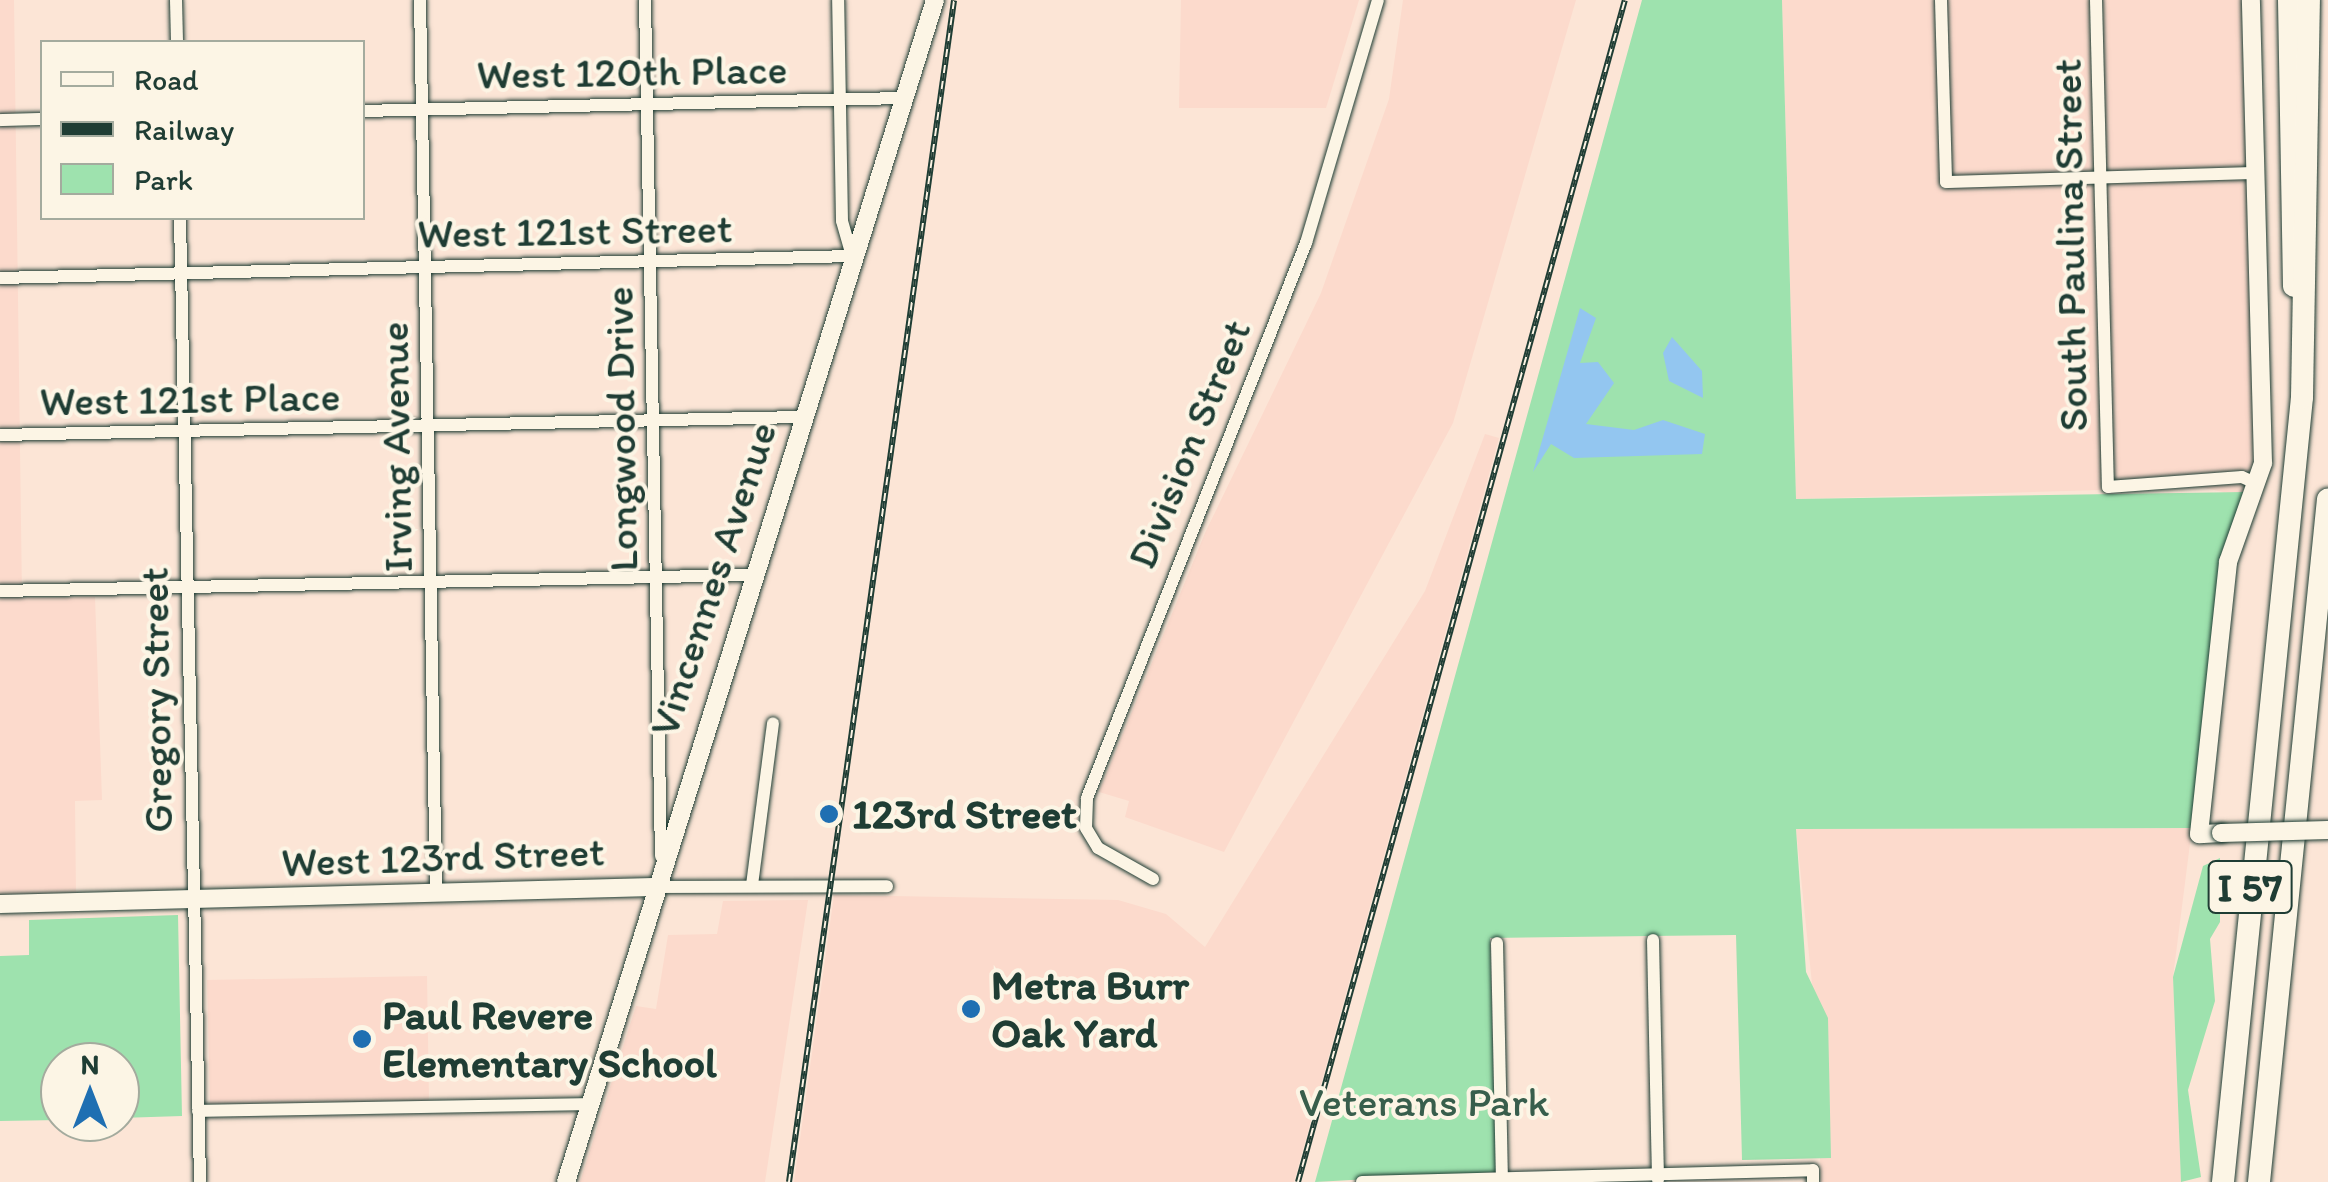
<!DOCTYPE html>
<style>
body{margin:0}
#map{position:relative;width:2328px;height:1182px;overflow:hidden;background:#fce5d6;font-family:Itim,sans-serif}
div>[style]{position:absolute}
.built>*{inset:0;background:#fcdacc}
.green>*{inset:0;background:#9ee2ae}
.water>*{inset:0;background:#93c6f0}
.roads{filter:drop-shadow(0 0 2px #1f3d34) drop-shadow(0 0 2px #1f3d34)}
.street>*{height:12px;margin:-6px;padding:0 6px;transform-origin:6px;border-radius:6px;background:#fcf5e5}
.secondary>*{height:18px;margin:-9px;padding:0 9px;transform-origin:9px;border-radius:9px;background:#fcf5e5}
.highway>*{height:22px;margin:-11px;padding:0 11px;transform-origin:11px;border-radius:11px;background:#fcf5e5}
.rail>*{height:6px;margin-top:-3px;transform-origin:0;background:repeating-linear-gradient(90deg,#fcf5e5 0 8px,#1f3d34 0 16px);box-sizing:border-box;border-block:2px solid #1f3d34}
.bridges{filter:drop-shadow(0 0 2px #1f3d34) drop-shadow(0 0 2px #1f3d34)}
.secondary-bridge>*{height:18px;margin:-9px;padding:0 9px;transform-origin:9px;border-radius:9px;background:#fcf5e5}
.dots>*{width:28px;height:28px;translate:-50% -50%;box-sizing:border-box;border:5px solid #fcf5e5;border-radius:50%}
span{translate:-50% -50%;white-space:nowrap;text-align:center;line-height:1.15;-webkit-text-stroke:8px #fcf5e5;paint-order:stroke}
.shield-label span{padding:2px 8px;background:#fcf5e5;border:2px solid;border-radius:8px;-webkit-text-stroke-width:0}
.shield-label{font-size:40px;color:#1f3d34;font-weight:700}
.street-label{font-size:42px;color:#1f3d34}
.poi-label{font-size:42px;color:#1f3d34;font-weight:700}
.left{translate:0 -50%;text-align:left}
.park-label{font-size:42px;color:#385e4c}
.legend{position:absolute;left:40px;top:40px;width:325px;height:180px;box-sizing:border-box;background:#fcf5e5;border:2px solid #a4ab9e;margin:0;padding:12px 18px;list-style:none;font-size:30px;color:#1f3d34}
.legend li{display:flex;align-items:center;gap:20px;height:50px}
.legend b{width:50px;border:2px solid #a4ab9e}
.north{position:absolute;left:40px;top:1042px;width:100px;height:100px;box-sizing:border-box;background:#fcf5e5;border:2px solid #a4ab9e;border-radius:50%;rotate:0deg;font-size:28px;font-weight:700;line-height:40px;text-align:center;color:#1f3d34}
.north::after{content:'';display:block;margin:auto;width:35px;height:45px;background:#1f6fb2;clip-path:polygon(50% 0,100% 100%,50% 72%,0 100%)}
</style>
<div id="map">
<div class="built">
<i style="clip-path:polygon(0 0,14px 0,22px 598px,95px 597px,102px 800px,75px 801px,76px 895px,0 895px)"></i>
<i style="clip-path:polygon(1181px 0,1359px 0,1326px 108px,1179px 108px)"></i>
<i style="clip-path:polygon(1403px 0,1576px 0,1453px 423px,1224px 852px,1125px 817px,1129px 801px,1099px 792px,1205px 533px,1321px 293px,1389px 99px)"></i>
<i style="clip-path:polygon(1782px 0,2245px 0,2256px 458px,2246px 497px,2200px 487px,1796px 499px)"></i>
<i style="clip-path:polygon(1485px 434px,1499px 438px,1294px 1182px,794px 1182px,834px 895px,1118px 900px,1166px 914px,1205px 947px,1425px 591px)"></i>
<i style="clip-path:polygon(2192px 828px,2173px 977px,2181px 1182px,1821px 1182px,1820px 1158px,1830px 1158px,1796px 829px)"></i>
<i style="clip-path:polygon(808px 900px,765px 1182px,580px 1182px,636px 1006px,656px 1009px,668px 935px,717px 934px,723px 901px)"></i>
<i style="clip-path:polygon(427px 976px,429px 1101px,210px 1104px,207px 980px)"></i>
</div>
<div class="green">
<i style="clip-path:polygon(1642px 0,1782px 0,1796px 499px,2245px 492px,2220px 559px,2192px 828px,1796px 829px,1806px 972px,1828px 1018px,1831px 1158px,1742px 1160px,1736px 935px,1490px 938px,1496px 1172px,1315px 1182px)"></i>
<i style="clip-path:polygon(2220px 858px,2220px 922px,2210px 939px,2215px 1001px,2188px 1090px,2201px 1177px,2181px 1182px,2173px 977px,2203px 866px)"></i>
<i style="clip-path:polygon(178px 915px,182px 1116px,120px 1118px,120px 1062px,60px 1062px,60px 1120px,0 1121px,0 956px,29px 955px,29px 920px)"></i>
</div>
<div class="water">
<i style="clip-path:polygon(1580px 308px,1596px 318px,1580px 363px,1598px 362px,1614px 383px,1586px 424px,1634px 430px,1663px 420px,1705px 434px,1702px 454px,1574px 458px,1551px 444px,1533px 472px)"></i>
<i style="clip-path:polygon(1672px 337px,1702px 371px,1703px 398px,1669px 381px,1663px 353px)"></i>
</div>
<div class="roads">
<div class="street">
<i style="left:176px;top:0;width:42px;rotate:88.6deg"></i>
<i style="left:420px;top:0;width:893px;rotate:88.97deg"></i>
<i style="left:645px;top:0;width:856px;rotate:88.93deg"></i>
<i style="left:1941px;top:0;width:182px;rotate:88.4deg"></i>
<i style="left:1946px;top:182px;width:309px;rotate:-1.7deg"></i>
<i style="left:2096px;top:0;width:487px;rotate:88.6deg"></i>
<i style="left:2108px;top:487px;width:134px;rotate:-4.3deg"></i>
<i style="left:2242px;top:477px;width:17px;rotate:24deg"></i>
<i style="left:362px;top:111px;width:541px;rotate:-1.38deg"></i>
<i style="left:0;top:120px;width:42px;rotate:-1.4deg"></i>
<i style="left:180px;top:218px;width:964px;rotate:88.81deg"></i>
<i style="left:0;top:278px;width:852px;rotate:-1.48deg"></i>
<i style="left:852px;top:256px;width:36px;rotate:-106deg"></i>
<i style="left:842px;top:221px;width:221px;rotate:-91deg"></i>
<i style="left:0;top:435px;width:801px;rotate:-1.29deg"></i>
<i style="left:0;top:591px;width:752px;rotate:-1.22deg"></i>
<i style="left:1153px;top:879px;width:63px;rotate:-150.6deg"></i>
<i style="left:1098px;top:848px;width:23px;rotate:-121deg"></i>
<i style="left:1086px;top:828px;width:30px;rotate:-88deg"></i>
<i style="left:1087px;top:798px;width:597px;rotate:-68.47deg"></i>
<i style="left:1306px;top:243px;width:253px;rotate:-73.5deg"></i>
<i style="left:752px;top:885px;width:163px;rotate:-82.6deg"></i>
<i style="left:653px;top:887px;width:234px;rotate:-0.2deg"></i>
<i style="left:1653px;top:940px;width:240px;rotate:88.8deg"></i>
<i style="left:1497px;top:943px;width:239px;rotate:88.8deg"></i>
<i style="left:198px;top:1111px;width:389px;rotate:-1deg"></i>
<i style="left:1362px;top:1182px;width:451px;rotate:-1.5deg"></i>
<i style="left:1813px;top:1170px;width:12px;rotate:90deg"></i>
</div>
<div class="secondary">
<i style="left:2221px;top:833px;width:22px;rotate:177deg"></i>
<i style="left:2199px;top:834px;width:274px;rotate:-83.9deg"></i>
<i style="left:2228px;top:562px;width:105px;rotate:-70.5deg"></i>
<i style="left:2263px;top:463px;width:463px;rotate:-91.5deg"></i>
<i style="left:0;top:904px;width:653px;rotate:-1.49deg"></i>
<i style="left:566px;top:1182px;width:1238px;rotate:-72.66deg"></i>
</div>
<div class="highway">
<i style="left:2289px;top:0;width:286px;rotate:89deg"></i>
<i style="left:2223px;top:1182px;width:789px;rotate:-84.25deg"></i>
<i style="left:2302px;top:397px;width:397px;rotate:-89deg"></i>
<i style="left:2259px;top:1182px;width:686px;rotate:-84.23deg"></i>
</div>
</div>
<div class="rail">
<i style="left:789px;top:1182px;width:1193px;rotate:-82.05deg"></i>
<i style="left:1298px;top:1182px;width:1226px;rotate:-74.54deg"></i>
</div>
<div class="bridges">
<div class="secondary-bridge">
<i style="left:2221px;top:833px;width:107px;rotate:-1.6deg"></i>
</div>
</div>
<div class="dots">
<i style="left:829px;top:814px;background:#1f6fb2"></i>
<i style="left:971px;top:1009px;background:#1f6fb2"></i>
<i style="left:362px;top:1039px;background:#1f6fb2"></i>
</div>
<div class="shield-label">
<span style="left:2250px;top:887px">I 57</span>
</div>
<div class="street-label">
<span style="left:632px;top:72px;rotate:-1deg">West 120th Place</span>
<span style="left:575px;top:231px;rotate:-1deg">West 121st Street</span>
<span style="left:2070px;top:245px;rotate:-91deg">South Paulina Street</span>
<span style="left:190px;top:399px;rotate:-1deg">West 121st Place</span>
<span style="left:621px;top:429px;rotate:-91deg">Longwood Drive</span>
<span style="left:1189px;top:444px;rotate:-68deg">Division Street</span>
<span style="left:396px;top:447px;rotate:-91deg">Irving Avenue</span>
<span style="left:713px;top:579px;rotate:-72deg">Vincennes Avenue</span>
<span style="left:156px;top:700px;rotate:-91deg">Gregory Street</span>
<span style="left:443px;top:857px;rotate:-2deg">West 123rd Street</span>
</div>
<div class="poi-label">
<span class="left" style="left:852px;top:814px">123rd Street</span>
<span class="left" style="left:991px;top:1009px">Metra Burr<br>Oak Yard</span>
<span class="left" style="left:382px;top:1039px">Paul Revere<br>Elementary School</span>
</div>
<div class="park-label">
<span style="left:1424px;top:1102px">Veterans Park</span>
</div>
<ul class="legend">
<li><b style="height:12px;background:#fcf5e5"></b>Road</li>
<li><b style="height:12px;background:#1f3d34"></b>Railway</li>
<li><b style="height:28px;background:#9ee2ae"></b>Park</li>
</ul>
<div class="north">N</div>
</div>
